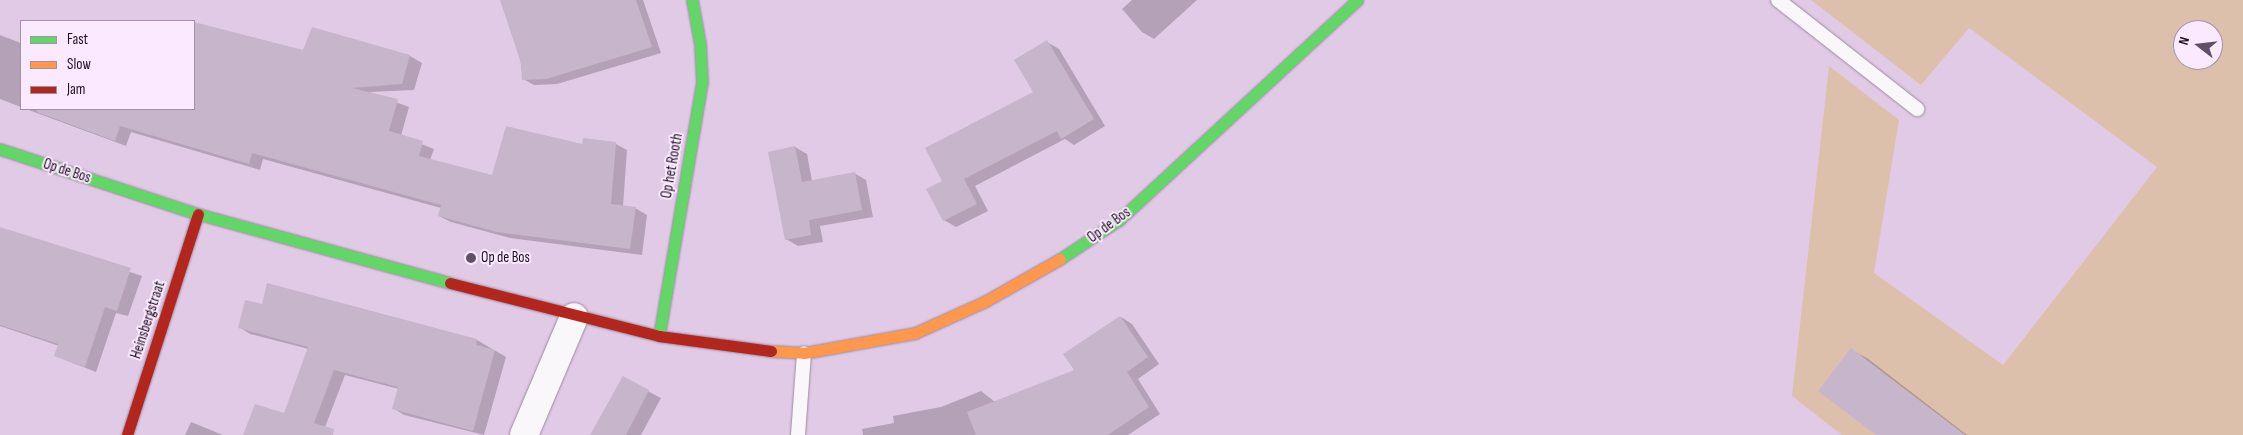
<!DOCTYPE html>
<style>
body{margin:0}
#map{position:relative;width:2243px;height:435px;overflow:hidden;background:#e1cae6;font-family:"Sofia Sans Condensed",sans-serif}
div>[style]{position:absolute}
.green>*{inset:0;background:#ddc0ac}
.shadow>*{inset:0;background:#0003}
.building>*{inset:0;background:#c7b5cb}
.roads{filter:drop-shadow(0 0 1px #9c8ba0) drop-shadow(0 0 1px #9c8ba0)}
.lane>*{height:14px;margin:-7px;padding:0 7px;transform-origin:7px;border-radius:7px;background:#faf7fb}
.street>*{height:28px;margin:-14px;padding:0 14px;transform-origin:14px;border-radius:14px;background:#faf7fb}
.fast>*{height:11px;margin:-5.5px;padding:0 5.5px;transform-origin:5.5px;border-radius:5.5px;background:#63d668}
.slow>*{height:11px;margin:-5.5px;padding:0 5.5px;transform-origin:5.5px;border-radius:5.5px;background:#ff974d}
.jam>*{height:11px;margin:-5.5px;padding:0 5.5px;transform-origin:5.5px;border-radius:5.5px;background:#b3261e}
.dots>*{width:14px;height:14px;translate:-50% -50%;box-sizing:border-box;border:2px solid #fbeaff;border-radius:50%}
span{translate:-50% -50%;white-space:nowrap;text-align:center;line-height:1.15;-webkit-text-stroke:4px #fbeaff;paint-order:stroke}
.street-label{font-size:15px;color:#1e0f21}
.poi-label{font-size:15px;color:#1e0f21}
.left{translate:0 -50%;text-align:left}
.legend{position:absolute;left:20px;top:20px;width:175px;height:90px;box-sizing:border-box;background:#fbeaff;border:1px solid #a392a6;margin:0;padding:6px 9px;list-style:none;font-size:15px;color:#1e0f21}
.legend li{display:flex;align-items:center;gap:10px;height:25px}
.legend b{width:25px;border:1px solid #a392a6}
.north{position:absolute;left:2173px;top:20px;width:50px;height:50px;box-sizing:border-box;background:#fbeaff;border:1px solid #a392a6;border-radius:50%;rotate:286deg;font-size:14px;font-weight:700;line-height:20px;text-align:center;color:#1e0f21}
.north::after{content:'';display:block;margin:auto;width:18px;height:22px;background:#625066;clip-path:polygon(50% 0,100% 100%,50% 72%,0 100%)}
</style>
<div id="map">
<div class="green">
<i style="clip-path:polygon(evenodd,1811px 0,2243px 0,2243px 435px,1842px 435px,1792px 396px,1829px 66px,1899px 120px,1874px 273px,2003px 365px,2157px 167px,1969px 28px,1921px 85px,1811px 0,2183px 30px,2213px 30px,2213px 60px,2183px 60px,2183px 30px)"></i>
</div>
<div class="shadow">
<i style="clip-path:polygon(512px 0,643px 0,661px 53px,557px 84px,534px 85px,523px 79px)"></i>
<i style="clip-path:polygon(1132px 0,1197px 0,1154px 39px,1142px 32px,1122px 9px)"></i>
<i style="clip-path:polygon(194px 26px,302px 57px,313px 28px,410px 56px,422px 63px,414px 90px,369px 92px,409px 107px,401px 136px,434px 149px,430px 160px,493px 177px,583px 146px,616px 144px,627px 150px,623px 207px,635px 208px,647px 215px,642px 255px,510px 238px,451px 222px,439px 216px,441px 208px,263px 159px,260px 170px,131px 132px,126px 146px,26px 109px,194px 109px)"></i>
<i style="clip-path:polygon(0 35px,21px 43px,21px 107px,0 99px)"></i>
<i style="clip-path:polygon(1047px 42px,1059px 49px,1105px 126px,1074px 145px,1065px 139px,975px 186px,988px 211px,956px 227px,944px 220px,944px 181px,1035px 93px)"></i>
<i style="clip-path:polygon(795px 147px,807px 154px,812px 181px,854px 173px,866px 180px,873px 217px,820px 226px,823px 242px,798px 246px,786px 239px)"></i>
<i style="clip-path:polygon(0 228px,142px 276px,128px 316px,116px 313px,96px 372px,55px 356px,59px 346px,0 326px)"></i>
<i style="clip-path:polygon(1121px 317px,1132px 324px,1159px 364px,1138px 379px,1160px 414px,1128px 435px,863px 435px,862px 429px,894px 423px,893px 416px,941px 407px,981px 391px,995px 402px,1076px 371px)"></i>
<i style="clip-path:polygon(239px 327px,477px 340px,506px 357px,484px 435px,404px 415px,393px 408px,399px 389px,345px 375px,322px 435px,244px 435px,285px 414px,309px 349px,250px 334px)"></i>
<i style="clip-path:polygon(1851px 350px,1867px 358px,1967px 435px,1878px 435px)"></i>
<i style="clip-path:polygon(623px 378px,661px 398px,641px 435px,600px 435px)"></i>
<i style="clip-path:polygon(191px 422px,223px 435px,185px 435px)"></i>
</div>
<div class="building">
<i style="clip-path:polygon(500px 0,636px 0,652px 47px,546px 79px,522px 80px,521px 63px)"></i>
<i style="clip-path:polygon(194px 22px,303px 50px,312px 27px,410px 55px,402px 84px,352px 88px,398px 99px,389px 131px,423px 141px,419px 156px,492px 175px,506px 126px,582px 144px,583px 138px,616px 142px,611px 204px,636px 207px,630px 249px,497px 232px,438px 216px,441px 205px,252px 153px,249px 164px,120px 126px,115px 141px,37px 112px,38px 109px,194px 109px)"></i>
<i style="clip-path:polygon(1047px 40px,1094px 119px,1061px 139px,1057px 131px,964px 179px,977px 204px,943px 221px,926px 189px,942px 181px,925px 148px,1033px 92px,1014px 60px)"></i>
<i style="clip-path:polygon(795px 146px,802px 182px,855px 172px,862px 210px,809px 220px,811px 235px,785px 240px,768px 152px)"></i>
<i style="clip-path:polygon(0 227px,131px 268px,117px 311px,105px 307px,85px 367px,54px 356px,58px 344px,0 325px)"></i>
<i style="clip-path:polygon(267px 283px,477px 339px,476px 345px,495px 350px,473px 431px,392px 409px,398px 387px,334px 370px,314px 423px,334px 429px,333px 435px,243px 435px,255px 404px,284px 413px,308px 347px,238px 328px,245px 300px,262px 304px)"></i>
<i style="clip-path:polygon(1120px 316px,1148px 357px,1127px 372px,1149px 407px,1108px 435px,976px 435px,967px 412px,1074px 370px,1063px 354px)"></i>
<i style="clip-path:polygon(1851px 348px,1965px 435px,1876px 435px,1818px 391px)"></i>
<i style="clip-path:polygon(623px 376px,649px 390px,626px 435px,590px 435px)"></i>
</div>
<div class="roads">
<div class="lane">
<i style="left:1778px;top:0;width:177px;rotate:38.1deg"></i>
<i style="left:798px;top:435px;width:82px;rotate:-85.8deg"></i>
</div>
<div class="street">
<i style="left:524px;top:435px;width:128px;rotate:-67deg"></i>
</div>
<div class="fast">
<i style="left:0;top:149px;width:208px;rotate:18.2deg"></i>
<i style="left:198px;top:214px;width:261px;rotate:15.3deg"></i>
<i style="left:1060px;top:259px;width:71px;rotate:-33.5deg"></i>
<i style="left:1119px;top:220px;width:324px;rotate:-42.7deg"></i>
<i style="left:659px;top:336px;width:258px;rotate:-80.4deg"></i>
<i style="left:702px;top:82px;width:38px;rotate:-93deg"></i>
<i style="left:700px;top:44px;width:45px;rotate:-100.3deg"></i>
</div>
<div class="slow">
<i style="left:771px;top:351px;width:33px;rotate:3deg"></i>
<i style="left:804px;top:353px;width:113px;rotate:-10.2deg"></i>
<i style="left:915px;top:333px;width:76px;rotate:-24.2deg"></i>
<i style="left:984px;top:302px;width:87px;rotate:-29.5deg"></i>
</div>
<div class="jam">
<i style="left:450px;top:283px;width:216px;rotate:14.2deg"></i>
<i style="left:659px;top:336px;width:113px;rotate:7.6deg"></i>
<i style="left:127px;top:435px;width:232px;rotate:-72.2deg"></i>
</div>
</div>
<div class="dots">
<i style="left:471px;top:258px;background:#625066"></i>
</div>
<div class="street-label">
<span style="left:672px;top:166px;rotate:-80deg">Op het Rooth</span>
<span style="left:67px;top:171px;rotate:18deg">Op de Bos</span>
<span style="left:1109px;top:225px;rotate:-36deg">Op de Bos</span>
<span style="left:148px;top:320px;rotate:-72deg">Heinsbergstraat</span>
</div>
<div class="poi-label">
<span class="left" style="left:481px;top:258px">Op de Bos</span>
</div>
<ul class="legend">
<li><b style="height:6px;background:#63d668"></b>Fast</li>
<li><b style="height:6px;background:#ff974d"></b>Slow</li>
<li><b style="height:6px;background:#b3261e"></b>Jam</li>
</ul>
<div class="north">N</div>
</div>
